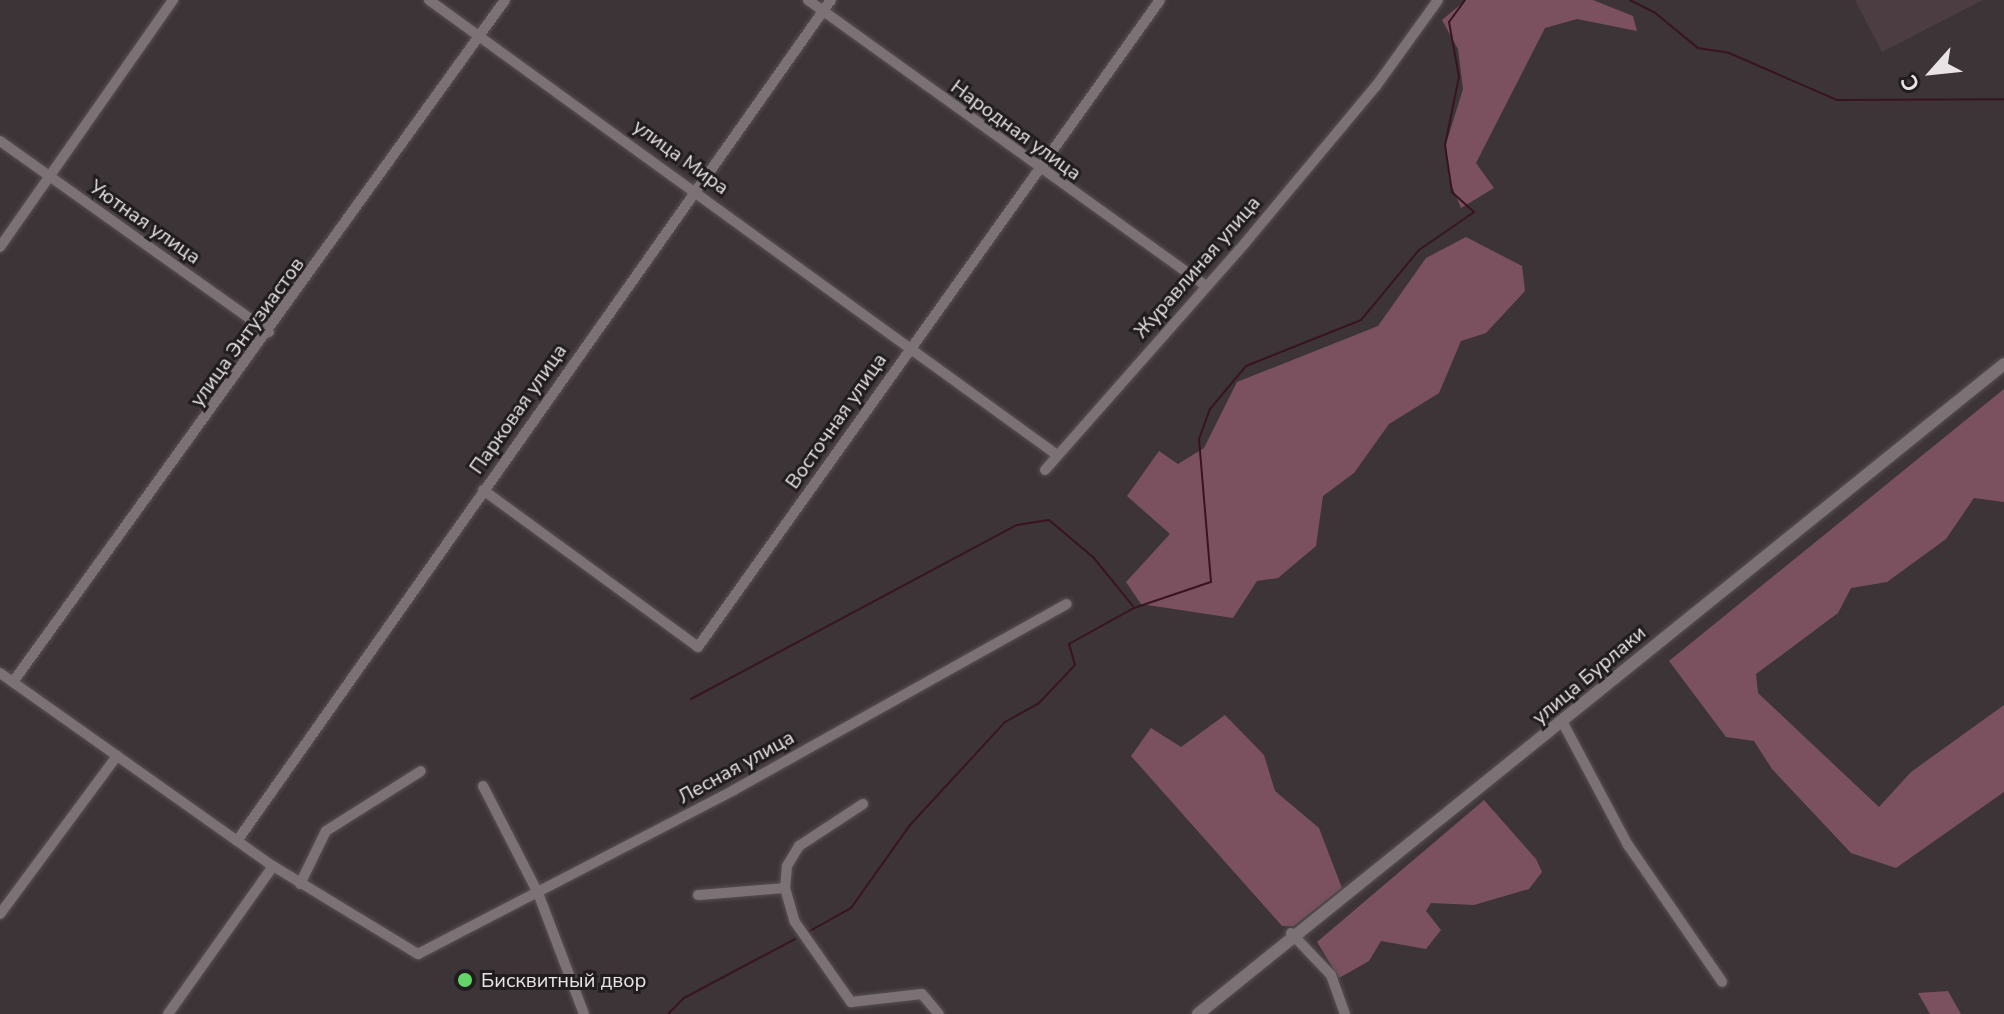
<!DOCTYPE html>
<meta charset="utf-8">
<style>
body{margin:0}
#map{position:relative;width:2004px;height:1014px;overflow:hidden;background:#3d3437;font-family:"Nunito Sans",sans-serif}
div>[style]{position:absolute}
.built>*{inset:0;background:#4c3d42}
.forest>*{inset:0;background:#7b5160}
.stream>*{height:2px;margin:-1px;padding:0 1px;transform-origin:1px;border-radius:1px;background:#381423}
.roads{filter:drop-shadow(0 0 2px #575052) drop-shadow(0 0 2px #575052)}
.minor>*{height:10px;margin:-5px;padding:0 5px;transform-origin:5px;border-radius:5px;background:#7c7275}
.tertiary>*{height:12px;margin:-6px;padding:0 6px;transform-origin:6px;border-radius:6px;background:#7c7275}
.dots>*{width:22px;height:22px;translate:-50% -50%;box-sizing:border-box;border:4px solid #211d1e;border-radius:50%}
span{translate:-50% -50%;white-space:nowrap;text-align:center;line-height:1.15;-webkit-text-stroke:6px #211d1e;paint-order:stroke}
.street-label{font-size:20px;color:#e9e3e5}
.poi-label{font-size:20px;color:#e9e3e5}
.left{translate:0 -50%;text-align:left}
.north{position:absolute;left:1892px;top:32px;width:80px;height:80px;-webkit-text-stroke:6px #211d1e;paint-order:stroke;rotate:243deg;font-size:22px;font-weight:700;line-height:32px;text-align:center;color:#e9e3e5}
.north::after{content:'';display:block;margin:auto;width:28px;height:36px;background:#e9e3e5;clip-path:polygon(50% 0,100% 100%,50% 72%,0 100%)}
</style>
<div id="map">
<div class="built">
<i style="clip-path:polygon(1855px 0,1983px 0,1882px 52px)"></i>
</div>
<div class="forest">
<i style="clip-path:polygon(1466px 0,1593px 0,1633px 16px,1637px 31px,1577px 19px,1545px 28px,1476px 163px,1494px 188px,1461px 208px,1449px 179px,1446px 144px,1463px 89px,1458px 49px,1442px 20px)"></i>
<i style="clip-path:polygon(1466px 237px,1522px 266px,1525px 291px,1486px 333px,1461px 341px,1439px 393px,1389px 424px,1354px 473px,1323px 496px,1316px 546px,1278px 578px,1257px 581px,1233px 618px,1141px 604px,1126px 582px,1170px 534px,1127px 496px,1159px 451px,1178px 464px,1204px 448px,1237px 382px,1378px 326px,1426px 258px)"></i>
<i style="clip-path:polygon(2004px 389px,2004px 502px,1974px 498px,1946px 539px,1887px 582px,1851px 588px,1838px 613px,1756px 674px,1758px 693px,1879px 807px,1911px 772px,2004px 705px,2004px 792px,1896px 868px,1851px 853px,1772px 769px,1754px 741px,1726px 737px,1669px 661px)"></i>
<i style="clip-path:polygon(1225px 715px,1264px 755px,1275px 791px,1319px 828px,1342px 888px,1294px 926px,1282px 926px,1131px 756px,1151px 728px,1181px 747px)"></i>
<i style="clip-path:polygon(1484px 800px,1536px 859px,1542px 872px,1529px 889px,1474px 905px,1431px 903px,1426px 911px,1441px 930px,1426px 949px,1381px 941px,1369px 961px,1339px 978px,1317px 942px)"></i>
<i style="clip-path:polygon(1948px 991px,1961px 1014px,1930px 1014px,1918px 993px)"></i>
</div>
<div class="stream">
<i style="left:1630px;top:0;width:27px;rotate:27deg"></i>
<i style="left:1654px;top:12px;width:57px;rotate:39.3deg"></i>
<i style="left:1698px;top:48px;width:31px;rotate:9deg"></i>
<i style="left:1729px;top:53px;width:118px;rotate:23.5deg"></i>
<i style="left:1837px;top:100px;width:167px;rotate:-0.3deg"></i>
<i style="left:691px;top:699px;width:370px;rotate:-28.1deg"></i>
<i style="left:1017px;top:525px;width:32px;rotate:-9deg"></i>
<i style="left:1049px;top:520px;width:57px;rotate:40.1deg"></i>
<i style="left:1093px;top:557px;width:63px;rotate:50.8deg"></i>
<i style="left:808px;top:932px;width:49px;rotate:-29.2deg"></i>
<i style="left:851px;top:908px;width:102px;rotate:-54.6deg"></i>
<i style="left:910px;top:825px;width:140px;rotate:-47.3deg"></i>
<i style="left:1005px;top:722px;width:38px;rotate:-29deg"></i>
<i style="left:1038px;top:704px;width:54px;rotate:-46.5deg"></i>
<i style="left:1075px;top:665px;width:22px;rotate:-106deg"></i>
<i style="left:1069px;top:644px;width:74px;rotate:-29deg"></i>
<i style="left:1134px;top:608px;width:81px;rotate:-18.7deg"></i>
<i style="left:1211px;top:582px;width:144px;rotate:-94.8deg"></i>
<i style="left:1199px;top:439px;width:32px;rotate:-70deg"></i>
<i style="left:1210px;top:409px;width:56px;rotate:-50.1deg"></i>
<i style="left:1246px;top:366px;width:124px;rotate:-21.8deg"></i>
<i style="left:1361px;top:320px;width:91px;rotate:-50.4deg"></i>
<i style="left:1419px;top:250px;width:67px;rotate:-34.6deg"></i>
<i style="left:1474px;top:212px;width:30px;rotate:-138deg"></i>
<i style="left:1452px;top:192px;width:48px;rotate:-98.5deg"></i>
<i style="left:1445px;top:145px;width:69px;rotate:-78.4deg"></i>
<i style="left:1459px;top:77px;width:56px;rotate:-100.3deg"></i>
<i style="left:1449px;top:22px;width:27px;rotate:-54deg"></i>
<i style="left:668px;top:1014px;width:23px;rotate:-45deg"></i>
<i style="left:684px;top:998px;width:126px;rotate:-28deg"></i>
</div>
<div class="roads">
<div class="minor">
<i style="left:429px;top:0;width:776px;rotate:35.92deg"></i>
<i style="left:808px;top:0;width:489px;rotate:35.7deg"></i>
<i style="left:0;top:141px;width:330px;rotate:35.4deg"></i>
<i style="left:0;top:247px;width:302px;rotate:-55deg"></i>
<i style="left:1045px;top:470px;width:303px;rotate:-48.6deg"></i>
<i style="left:1245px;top:243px;width:204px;rotate:-50.2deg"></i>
<i style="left:1376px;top:86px;width:106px;rotate:-54.2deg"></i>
<i style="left:483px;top:490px;width:266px;rotate:36.1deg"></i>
<i style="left:698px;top:647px;width:795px;rotate:-54.47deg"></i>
<i style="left:0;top:673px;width:334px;rotate:35.3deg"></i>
<i style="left:273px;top:866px;width:170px;rotate:31.3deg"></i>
<i style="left:418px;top:954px;width:356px;rotate:-27.4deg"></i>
<i style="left:734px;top:790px;width:381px;rotate:-29.2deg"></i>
<i style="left:13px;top:682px;width:841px;rotate:-54.19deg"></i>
<i style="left:1563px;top:723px;width:138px;rotate:62deg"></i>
<i style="left:1628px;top:845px;width:166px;rotate:55.5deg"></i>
<i style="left:483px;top:786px;width:120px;rotate:62.8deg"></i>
<i style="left:538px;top:893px;width:129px;rotate:69.2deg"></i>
<i style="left:863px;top:804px;width:77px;rotate:146.7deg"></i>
<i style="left:799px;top:846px;width:23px;rotate:121deg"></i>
<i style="left:787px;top:866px;width:22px;rotate:95deg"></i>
<i style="left:785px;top:888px;width:35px;rotate:74deg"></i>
<i style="left:795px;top:922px;width:98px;rotate:55deg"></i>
<i style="left:851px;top:1002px;width:71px;rotate:-6.4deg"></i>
<i style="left:922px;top:994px;width:26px;rotate:50deg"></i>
<i style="left:237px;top:841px;width:1030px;rotate:-54.77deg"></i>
<i style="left:300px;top:884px;width:59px;rotate:-63.9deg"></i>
<i style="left:326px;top:831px;width:112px;rotate:-32.3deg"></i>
<i style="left:698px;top:895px;width:87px;rotate:-4.6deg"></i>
<i style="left:0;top:914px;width:197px;rotate:-53.5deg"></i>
<i style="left:1291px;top:933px;width:58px;rotate:46.4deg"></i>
<i style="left:1331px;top:975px;width:41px;rotate:70.3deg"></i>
<i style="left:168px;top:1014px;width:181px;rotate:-54.6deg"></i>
</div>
<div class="tertiary">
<i style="left:1198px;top:1014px;width:1035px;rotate:-38.88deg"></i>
</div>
</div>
<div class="dots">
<i style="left:465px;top:980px;background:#64d468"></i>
</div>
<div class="street-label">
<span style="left:1016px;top:130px;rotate:36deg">Народная улица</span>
<span style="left:681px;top:157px;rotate:36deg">улица Мира</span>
<span style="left:145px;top:222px;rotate:35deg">Уютная улица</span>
<span style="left:1197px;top:267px;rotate:-49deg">Журавлиная улица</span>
<span style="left:247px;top:332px;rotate:-54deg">улица Энтузиастов</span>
<span style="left:518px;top:409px;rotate:-55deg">Парковая улица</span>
<span style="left:836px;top:421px;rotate:-55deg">Восточная улица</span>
<span style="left:1589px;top:675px;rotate:-40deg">улица Бурлаки</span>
<span style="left:736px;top:767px;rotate:-29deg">Лесная улица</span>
</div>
<div class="poi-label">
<span class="left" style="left:481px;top:980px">Бисквитный двор</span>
</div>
<div class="north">С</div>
</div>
